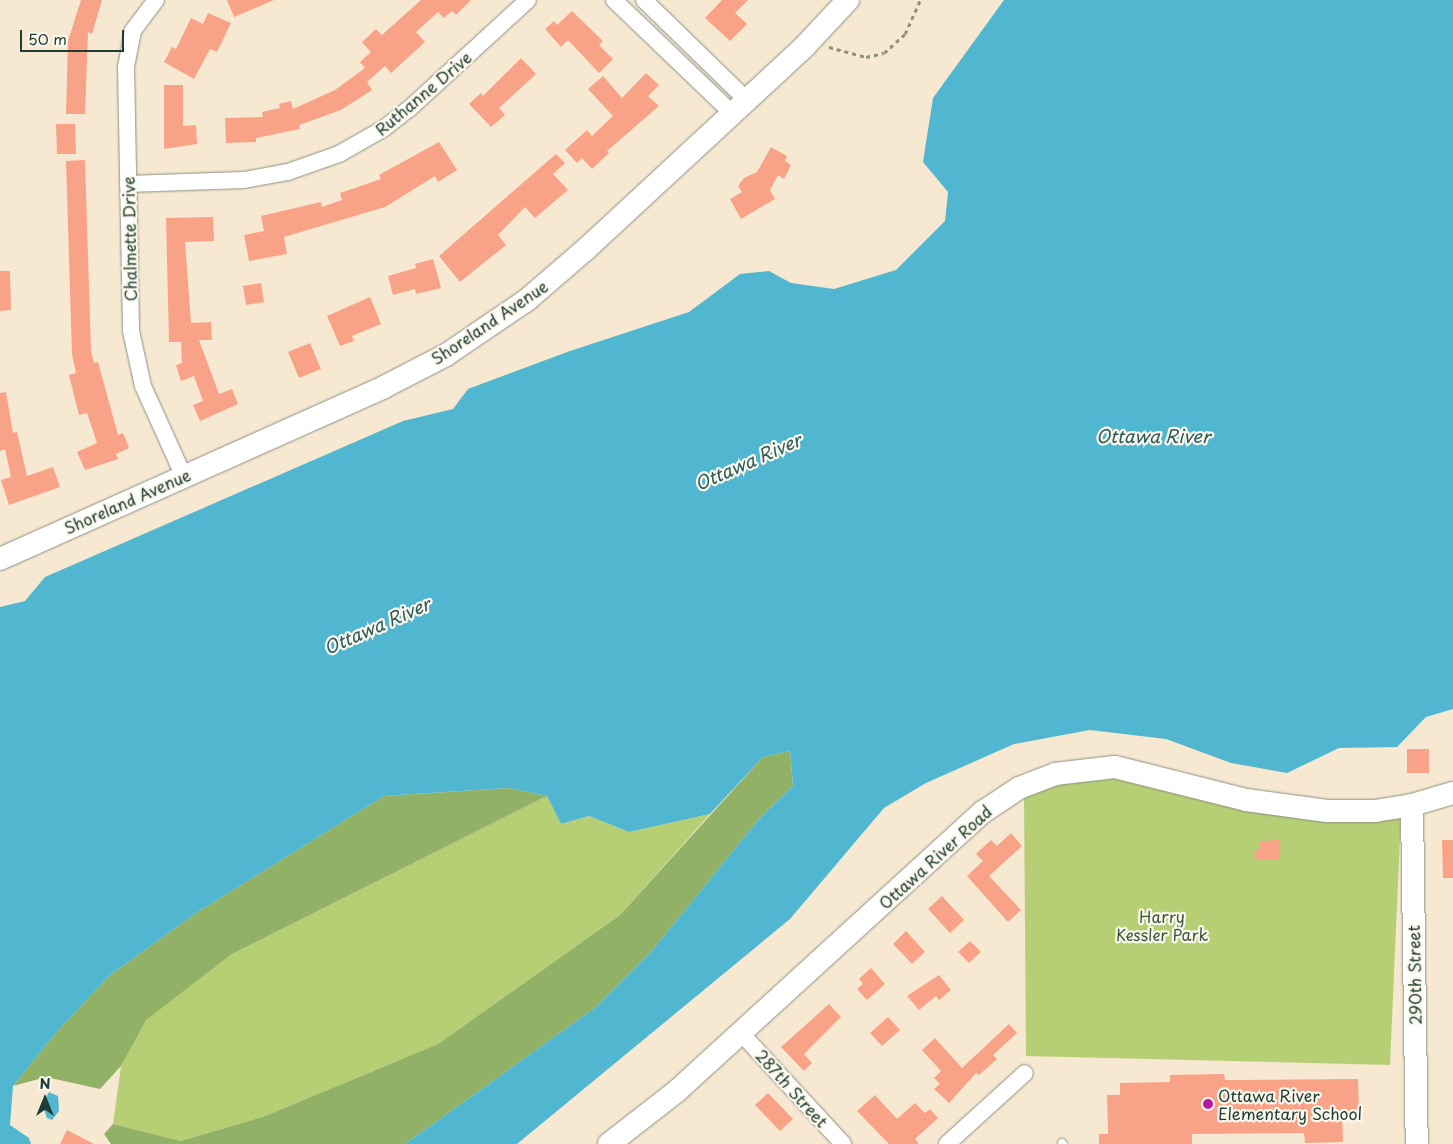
<!DOCTYPE html>
<style>
body{margin:0}
#map{position:relative;width:1453px;height:1144px;overflow:hidden;background:#f7e8d2;font-family:"Playpen Sans",sans-serif}
div>[style]{position:absolute}
.green>*{inset:0;background:#b7cf74}
.forest>*{inset:0;background:#91b266}
.water>*{inset:0;background:#51b7d0}
.building>*{inset:0;background:#f8a387}
.path>*{height:2.5px;margin-top:-1.25px;transform-origin:0;background:repeating-linear-gradient(90deg,#8b9283 0 4px,transparent 0 8px)}
.roads{filter:drop-shadow(0 0 1px #8b9283) drop-shadow(0 0 1px #8b9283)}
.lane>*{height:8px;margin:-4px;padding:0 4px;transform-origin:4px;border-radius:4px;background:#fff}
.street>*{height:16px;margin:-8px;padding:0 8px;transform-origin:8px;border-radius:8px;background:#fff}
.secondary>*{height:22px;margin:-11px;padding:0 11px;transform-origin:11px;border-radius:11px;background:#fff}
.dots>*{width:14px;height:14px;translate:-50% -50%;box-sizing:border-box;border:2px solid #fbf7ec;border-radius:50%}
span{translate:-50% -50%;white-space:nowrap;text-align:center;line-height:1.15;-webkit-text-stroke:4.5px #fbf7ec;paint-order:stroke}
.street-label{font-size:16px;color:#1f3d34}
.park-label{font-size:16px;color:#3d5a41}
.poi-label{font-size:16px;color:#1f3d34}
.left{translate:0 -50%;text-align:left}
.water-label{font-size:18px;color:#2c5c5b;font-style:italic}
.north{position:absolute;left:20px;top:1074px;width:50px;height:50px;-webkit-text-stroke:4px #fbf7ec;paint-order:stroke;rotate:0deg;font-size:14px;font-weight:700;line-height:20px;text-align:center;color:#1f3d34}
.north::after{content:'';display:block;margin:auto;width:18px;height:22px;background:#1f3d34;clip-path:polygon(50% 0,100% 100%,50% 72%,0 100%)}
.scale{position:absolute;left:20px;top:30px;width:104px;height:22px;box-sizing:border-box;border:2px solid #1f3d34;border-top:0;padding-left:6px;font-size:15px;line-height:18px;white-space:nowrap;color:#1f3d34;-webkit-text-stroke:4px #fbf7ec;paint-order:stroke}
</style>
<div id="map">
<div class="green">
<i style="clip-path:polygon(1108px 775px,1401px 815px,1390px 1065px,1026px 1056px,1024px 795px,1038px 787px)"></i>
<i style="clip-path:polygon(547px 796px,561px 824px,589px 816px,629px 832px,710px 814px,620px 915px,438px 1044px,265px 1116px,181px 1141px,113px 1124px,121px 1066px,145px 1020px,232px 954px)"></i>
</div>
<div class="forest">
<i style="clip-path:polygon(790px 751px,793px 786px,759px 819px,651px 952px,596px 1007px,405px 1144px,111px 1144px,104px 1134px,113px 1124px,181px 1141px,265px 1116px,438px 1044px,620px 915px,763px 757px)"></i>
<i style="clip-path:polygon(509px 788px,547px 796px,232px 954px,146px 1020px,121px 1066px,100px 1089px,46px 1077px,13px 1086px,54px 1035px,109px 976px,196px 913px,384px 796px)"></i>
</div>
<div class="water">
<i style="clip-path:polygon(1004px 0,1453px 0,1453px 709px,1426px 717px,1397px 747px,1339px 748px,1287px 773px,1231px 763px,1166px 739px,1090px 730px,1014px 744px,926px 783px,884px 808px,790px 919px,517px 1144px,405px 1144px,596px 1007px,651px 952px,759px 819px,793px 786px,790px 751px,763px 757px,710px 814px,629px 832px,589px 816px,561px 824px,547px 796px,509px 788px,384px 796px,196px 913px,109px 976px,54px 1035px,13px 1086px,10px 1125px,29px 1138px,31px 1144px,0 1144px,0 607px,25px 601px,45px 577px,403px 421px,453px 409px,468px 389px,570px 351px,689px 312px,740px 274px,769px 271px,791px 283px,834px 289px,896px 270px,945px 221px,948px 192px,923px 162px,933px 98px)"></i>
<i style="clip-path:polygon(49px 1092px,58px 1096px,59px 1111px,52px 1120px,47px 1118px,42px 1104px)"></i>
</div>
<div class="building">
<i style="clip-path:polygon(81px 0,102px 0,92px 34px,88px 32px,85px 114px,66px 114px,68px 41px)"></i>
<i style="clip-path:polygon(227px 0,274px 0,234px 17px)"></i>
<i style="clip-path:polygon(421px 0,471px 0,456px 15px,452px 11px,444px 18px,438px 12px,416px 32px,425px 42px,391px 73px,385px 66px,367px 82px,372px 90px,341px 110px,299px 125px,300px 129px,256px 138px,256px 142px,226px 143px,225px 118px,263px 117px,262px 112px,280px 108px,279px 104px,291px 101px,293px 109px,335px 90px,365px 68px,360px 62px,371px 52px,362px 42px,376px 29px,382px 35px)"></i>
<i style="clip-path:polygon(722px 0,748px 0,735px 13px,747px 24px,730px 41px,705px 18px)"></i>
<i style="clip-path:polygon(572px 11px,603px 41px,599px 45px,613px 59px,599px 73px,568px 40px,561px 47px,545px 29px,554px 21px,557px 25px)"></i>
<i style="clip-path:polygon(208px 13px,231px 23px,217px 52px,210px 49px,194px 79px,164px 62px,172px 47px,176px 49px,191px 18px,203px 24px)"></i>
<i style="clip-path:polygon(521px 58px,536px 74px,499px 108px,505px 115px,491px 127px,469px 104px,481px 93px,483px 96px)"></i>
<i style="clip-path:polygon(646px 73px,659px 85px,648px 96px,659px 106px,607px 151px,609px 153px,592px 169px,582px 158px,577px 163px,565px 150px,587px 130px,592px 136px,613px 116px,588px 89px,603px 76px,622px 98px)"></i>
<i style="clip-path:polygon(164px 85px,183px 85px,183px 126px,196px 125px,197px 144px,164px 149px)"></i>
<i style="clip-path:polygon(56px 124px,75px 124px,76px 154px,57px 154px)"></i>
<i style="clip-path:polygon(439px 142px,457px 170px,438px 182px,435px 176px,385px 207px,284px 237px,287px 254px,249px 261px,244px 235px,264px 231px,261px 216px,321px 202px,322px 207px,342px 200px,340px 193px,381px 179px,379px 175px)"></i>
<i style="clip-path:polygon(771px 147px,787px 156px,785px 161px,791px 165px,784px 179px,778px 175px,770px 190px,775px 199px,741px 219px,730px 199px,742px 192px,738px 186px,744px 178px,757px 172px)"></i>
<i style="clip-path:polygon(556px 154px,565px 163px,553px 174px,568px 190px,535px 218px,525px 207px,498px 235px,506px 245px,460px 282px,439px 256px)"></i>
<i style="clip-path:polygon(85px 160px,91px 351px,94px 363px,98px 362px,118px 435px,123px 433px,129px 448px,116px 454px,118px 459px,85px 470px,77px 452px,97px 443px,87px 413px,79px 415px,69px 375px,76px 373px,72px 355px,66px 161px)"></i>
<i style="clip-path:polygon(213px 217px,214px 241px,185px 242px,191px 323px,211px 322px,212px 340px,199px 340px,219px 394px,232px 389px,238px 404px,200px 421px,193px 405px,203px 401px,194px 376px,181px 381px,176px 365px,182px 363px,181px 342px,169px 342px,166px 218px)"></i>
<i style="clip-path:polygon(433px 259px,441px 288px,416px 294px,415px 289px,393px 295px,388px 276px,416px 268px,415px 264px)"></i>
<i style="clip-path:polygon(0 271px,10px 271px,11px 310px,0 311px)"></i>
<i style="clip-path:polygon(261px 283px,264px 302px,246px 305px,243px 286px)"></i>
<i style="clip-path:polygon(370px 297px,381px 324px,352px 336px,354px 341px,340px 346px,327px 316px)"></i>
<i style="clip-path:polygon(310px 343px,321px 369px,299px 378px,288px 352px)"></i>
<i style="clip-path:polygon(6px 392px,13px 433px,17px 432px,27px 476px,53px 467px,60px 487px,9px 505px,1px 480px,11px 477px,5px 449px,0 451px,0 393px)"></i>
<i style="clip-path:polygon(1407px 749px,1429px 749px,1429px 773px,1407px 773px)"></i>
<i style="clip-path:polygon(1011px 833px,1022px 846px,989px 876px,1021px 910px,1008px 922px,967px 876px,983px 861px,976px 854px,991px 840px,997px 846px)"></i>
<i style="clip-path:polygon(1269px 839px,1279px 839px,1280px 859px,1256px 860px,1255px 849px,1260px 849px,1260px 842px,1269px 842px)"></i>
<i style="clip-path:polygon(1442px 840px,1453px 840px,1453px 878px,1443px 878px)"></i>
<i style="clip-path:polygon(942px 896px,964px 920px,950px 933px,928px 909px)"></i>
<i style="clip-path:polygon(906px 931px,925px 952px,912px 964px,893px 944px)"></i>
<i style="clip-path:polygon(970px 941px,981px 952px,969px 963px,958px 952px)"></i>
<i style="clip-path:polygon(871px 968px,885px 984px,867px 1000px,857px 989px,863px 984px,859px 979px)"></i>
<i style="clip-path:polygon(939px 975px,951px 990px,939px 1000px,936px 996px,919px 1010px,907px 996px)"></i>
<i style="clip-path:polygon(829px 1004px,841px 1017px,804px 1054px,812px 1063px,804px 1071px,781px 1047px)"></i>
<i style="clip-path:polygon(888px 1017px,900px 1030px,882px 1046px,870px 1033px)"></i>
<i style="clip-path:polygon(1009px 1024px,1017px 1033px,993px 1055px,997px 1059px,979px 1075px,976px 1073px,949px 1103px,934px 1089px,940px 1084px,934px 1078px,941px 1071px,922px 1050px,935px 1038px,962px 1068px)"></i>
<i style="clip-path:polygon(1224px 1074px,1225px 1080px,1358px 1079px,1359px 1112px,1342px 1112px,1343px 1142px,1305px 1143px,1304px 1133px,1192px 1134px,1192px 1144px,1099px 1144px,1099px 1134px,1108px 1134px,1107px 1095px,1120px 1095px,1120px 1083px,1170px 1082px,1170px 1075px)"></i>
<i style="clip-path:polygon(768px 1093px,793px 1119px,780px 1131px,755px 1105px)"></i>
<i style="clip-path:polygon(875px 1095px,897px 1119px,915px 1103px,925px 1113px,930px 1109px,938px 1118px,915px 1139px,919px 1144px,889px 1144px,857px 1111px)"></i>
<i style="clip-path:polygon(67px 1130px,94px 1144px,60px 1144px)"></i>
</div>
<div class="path">
<i style="left:829px;top:47px;width:38px;rotate:15deg"></i>
<i style="left:866px;top:57px;width:18px;rotate:-13deg"></i>
<i style="left:884px;top:53px;width:28px;rotate:-42deg"></i>
<i style="left:905px;top:34px;width:37px;rotate:-66deg"></i>
</div>
<div class="roads">
<div class="lane">
<i style="left:1062px;top:1143px;width:1px;rotate:45deg"></i>
</div>
<div class="street">
<i style="left:156px;top:0;width:39px;rotate:127deg"></i>
<i style="left:133px;top:31px;width:37px;rotate:101deg"></i>
<i style="left:126px;top:67px;width:264px;rotate:88.9deg"></i>
<i style="left:131px;top:331px;width:56px;rotate:77.7deg"></i>
<i style="left:143px;top:386px;width:100px;rotate:65.7deg"></i>
<i style="left:614px;top:0;width:165px;rotate:43.8deg"></i>
<i style="left:644px;top:0;width:144px;rotate:44.2deg"></i>
<i style="left:128px;top:184px;width:116px;rotate:-2deg"></i>
<i style="left:244px;top:180px;width:45px;rotate:-10.3deg"></i>
<i style="left:288px;top:172px;width:54px;rotate:-19.4deg"></i>
<i style="left:339px;top:154px;width:51px;rotate:-29.6deg"></i>
<i style="left:383px;top:129px;width:33px;rotate:-38deg"></i>
<i style="left:409px;top:109px;width:161px;rotate:-42.5deg"></i>
<i style="left:741px;top:1033px;width:151px;rotate:47.4deg"></i>
<i style="left:947px;top:1144px;width:105px;rotate:-42.3deg"></i>
</div>
<div class="secondary">
<i style="left:0;top:559px;width:421px;rotate:-24.1deg"></i>
<i style="left:384px;top:387px;width:70px;rotate:-27.3deg"></i>
<i style="left:446px;top:355px;width:98px;rotate:-34.2deg"></i>
<i style="left:527px;top:300px;width:77px;rotate:-40.8deg"></i>
<i style="left:585px;top:250px;width:300px;rotate:-42.8deg"></i>
<i style="left:805px;top:46px;width:63px;rotate:-46.9deg"></i>
<i style="left:1412px;top:805px;width:339px;rotate:89.2deg"></i>
<i style="left:609px;top:1144px;width:86px;rotate:-37.9deg"></i>
<i style="left:677px;top:1091px;width:414px;rotate:-42.4deg"></i>
<i style="left:983px;top:812px;width:43px;rotate:-33.7deg"></i>
<i style="left:1019px;top:788px;width:39px;rotate:-21deg"></i>
<i style="left:1055px;top:774px;width:60px;rotate:-6.7deg"></i>
<i style="left:1115px;top:767px;width:135px;rotate:14.1deg"></i>
<i style="left:1246px;top:800px;width:82px;rotate:7.7deg"></i>
<i style="left:1327px;top:811px;width:48px"></i>
<i style="left:1375px;top:811px;width:37px;rotate:-9deg"></i>
<i style="left:1412px;top:805px;width:43px;rotate:-16.3deg"></i>
</div>
</div>
<div class="dots">
<i style="left:1208px;top:1104px;background:#b5179e"></i>
</div>
<div class="street-label">
<span style="left:423px;top:93px;rotate:-40deg">Ruthanne Drive</span>
<span style="left:129px;top:239px;rotate:-91deg">Chalmette Drive</span>
<span style="left:489px;top:322px;rotate:-34deg">Shoreland Avenue</span>
<span style="left:127px;top:501px;rotate:-24deg">Shoreland Avenue</span>
<span style="left:935px;top:857px;rotate:-42deg">Ottawa River Road</span>
<span style="left:1414px;top:975px;rotate:-91deg">290th Street</span>
<span style="left:792px;top:1088px;rotate:48deg">287th Street</span>
</div>
<div class="park-label">
<span style="left:1162px;top:925px">Harry<br>Kessler Park</span>
</div>
<div class="poi-label">
<span class="left" style="left:1218px;top:1104px">Ottawa River<br>Elementary School</span>
</div>
<div class="water-label">
<span style="left:1153px;top:436px">Ottawa River</span>
<span style="left:748px;top:462px;rotate:-24deg">Ottawa River</span>
<span style="left:377px;top:626px;rotate:-24deg">Ottawa River</span>
</div>
<div class="north">N</div>
<div class="scale">50 m</div>
</div>
